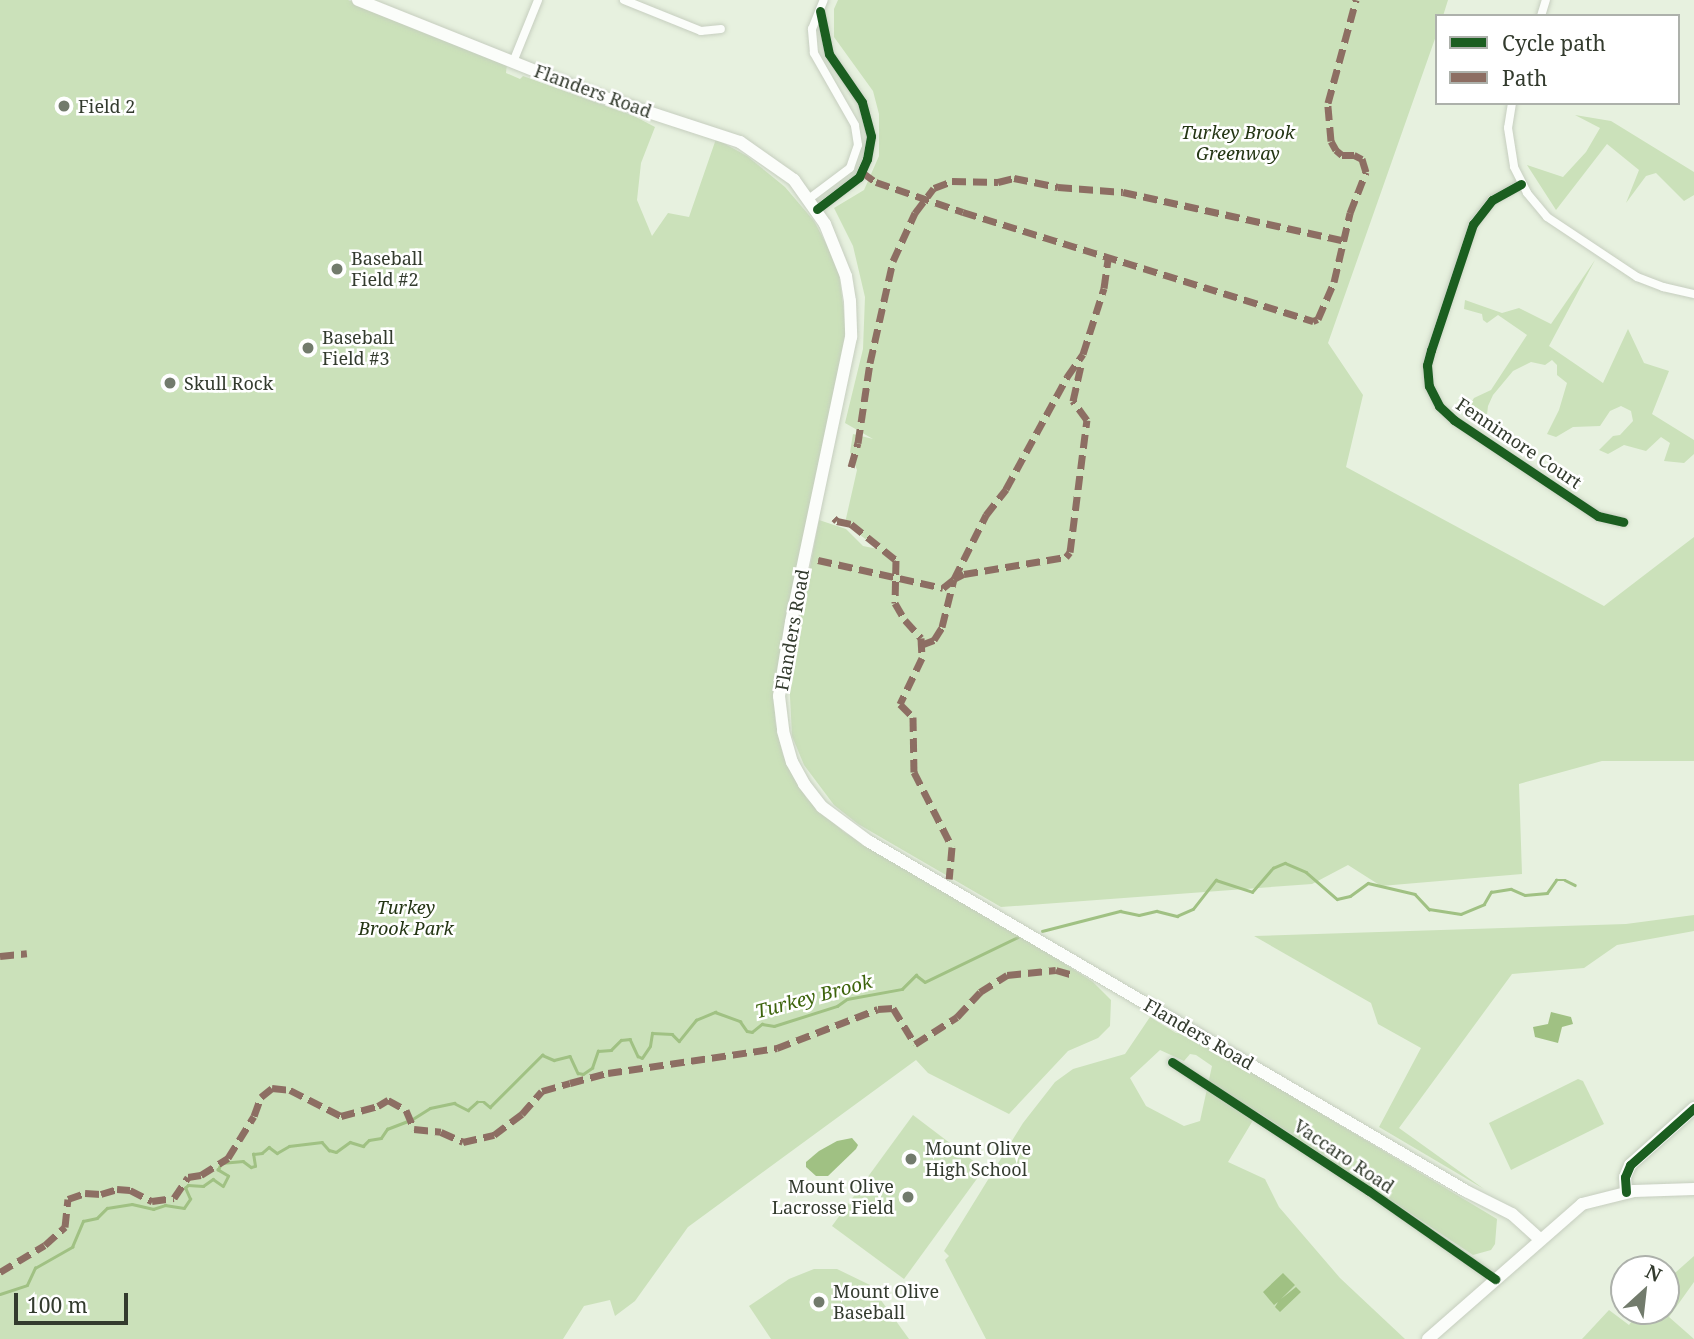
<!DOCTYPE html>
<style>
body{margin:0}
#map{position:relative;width:1694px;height:1339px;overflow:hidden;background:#e7f1df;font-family:"Noto Serif",serif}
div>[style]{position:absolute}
.green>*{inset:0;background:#cbe1ba}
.water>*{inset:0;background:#a0c183}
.stream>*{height:2.5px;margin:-1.25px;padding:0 1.25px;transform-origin:1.25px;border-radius:1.25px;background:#a0c183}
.roads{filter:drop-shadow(0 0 2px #c6cebf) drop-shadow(0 0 2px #c6cebf)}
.street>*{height:8px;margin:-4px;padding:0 4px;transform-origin:4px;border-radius:4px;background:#fbfdfa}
.secondary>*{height:12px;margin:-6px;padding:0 6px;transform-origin:6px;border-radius:6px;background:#fbfdfa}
.quiet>*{height:7px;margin-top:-3.5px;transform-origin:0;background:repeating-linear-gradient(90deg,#8d6e63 0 14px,transparent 0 21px)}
.cycleway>*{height:9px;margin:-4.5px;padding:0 4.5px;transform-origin:4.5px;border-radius:4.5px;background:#1b5e20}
.dots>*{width:19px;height:19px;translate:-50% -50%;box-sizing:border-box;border:4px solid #fff;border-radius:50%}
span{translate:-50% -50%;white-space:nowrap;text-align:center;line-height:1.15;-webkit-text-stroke:5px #fff;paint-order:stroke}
.street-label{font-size:18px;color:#333b2e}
.poi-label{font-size:18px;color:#333b2e}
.left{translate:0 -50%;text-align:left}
.right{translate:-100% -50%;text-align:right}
.park-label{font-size:18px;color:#243614;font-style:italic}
.water-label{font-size:19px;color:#3d640c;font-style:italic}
.legend{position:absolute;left:1435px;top:14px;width:245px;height:91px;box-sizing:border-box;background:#fff;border:2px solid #adb1ab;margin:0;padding:9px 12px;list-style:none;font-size:21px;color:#333b2e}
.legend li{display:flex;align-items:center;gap:14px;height:35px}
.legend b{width:35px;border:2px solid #adb1ab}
.north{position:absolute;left:1610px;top:1255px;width:70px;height:70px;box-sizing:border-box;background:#fff;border:2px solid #adb1ab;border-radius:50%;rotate:27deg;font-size:19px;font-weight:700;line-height:28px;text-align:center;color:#333b2e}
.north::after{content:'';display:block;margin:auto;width:24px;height:32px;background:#727b6c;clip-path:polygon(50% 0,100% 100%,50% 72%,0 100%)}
.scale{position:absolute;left:14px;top:1293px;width:114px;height:32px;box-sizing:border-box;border:4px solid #333b2e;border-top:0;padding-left:9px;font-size:21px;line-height:24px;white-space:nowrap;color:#333b2e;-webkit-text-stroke:5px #fff;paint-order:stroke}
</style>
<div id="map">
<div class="green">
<i style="clip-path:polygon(0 0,348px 0,507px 64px,506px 73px,520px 79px,523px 76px,634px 116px,655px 127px,641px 163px,637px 200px,652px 236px,668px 213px,689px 217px,716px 139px,747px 156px,785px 187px,814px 221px,838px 266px,846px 329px,844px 355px,775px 696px,775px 721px,783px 755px,807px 799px,844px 832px,997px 920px,1093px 982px,1111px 1000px,1110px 1026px,1098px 1038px,1068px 1051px,1009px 1114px,928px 1073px,916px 1060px,688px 1227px,635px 1301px,615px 1316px,610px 1300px,584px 1306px,563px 1339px,0 1339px)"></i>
<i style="clip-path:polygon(838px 0,1448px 0,1443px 16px,1437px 16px,1437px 33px,1328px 343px,1363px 395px,1346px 467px,1604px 606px,1694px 537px,1694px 761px,1602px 761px,1519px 784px,1522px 874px,1381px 886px,1348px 865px,1312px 884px,1001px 907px,858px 824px,834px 805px,804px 765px,792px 736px,789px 677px,819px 520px,846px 529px,863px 546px,878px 549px,845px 523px,857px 470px,850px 452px,853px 434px,873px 439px,845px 423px,863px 349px,865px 297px,853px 246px,834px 208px,864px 190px,879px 156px,879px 114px,873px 91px,834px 37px,834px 9px)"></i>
<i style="clip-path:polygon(1575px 115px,1611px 121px,1694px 172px,1694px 195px,1684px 201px,1656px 173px,1646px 176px,1626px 203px,1639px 170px,1607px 144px,1556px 210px,1527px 165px,1563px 177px,1586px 152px,1600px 128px)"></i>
<i style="clip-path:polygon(1595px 260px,1549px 346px,1603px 383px,1628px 329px,1644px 363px,1669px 371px,1652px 414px,1694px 440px,1694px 454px,1684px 463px,1664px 461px,1670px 443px,1661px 437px,1646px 451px,1624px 445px,1608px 454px,1599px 450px,1613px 436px,1620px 435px,1633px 421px,1631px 411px,1621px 406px,1610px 411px,1600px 426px,1573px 427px,1556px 437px,1547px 434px,1559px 410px,1567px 383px,1557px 375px,1557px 365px,1552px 360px,1545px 365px,1531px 362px,1513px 371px,1493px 395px,1488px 406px,1486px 423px,1469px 420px,1466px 411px,1474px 398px,1491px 390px,1527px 335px,1498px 315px,1487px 323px,1483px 320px,1482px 314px,1464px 309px,1465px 300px,1502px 313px,1519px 308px,1551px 324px)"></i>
<i style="clip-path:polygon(1694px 915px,1694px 931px,1617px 945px,1584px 968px,1512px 974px,1399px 1128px,1484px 1189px,1379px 1127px,1421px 1048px,1378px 1024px,1371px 1003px,1254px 936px,1626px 924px)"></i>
<i style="clip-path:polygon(evenodd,1150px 1017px,1176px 1033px,1188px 1034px,1497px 1219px,1495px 1244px,1491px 1250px,1473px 1255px,1258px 1112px,1228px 1162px,1265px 1179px,1279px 1207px,1340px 1278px,1405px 1339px,986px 1339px,945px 1260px,949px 1256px,944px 1251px,1023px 1123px,1055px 1082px,1073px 1069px,1125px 1054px,1150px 1017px,1160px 1050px,1184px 1061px,1190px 1054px,1196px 1055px,1212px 1066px,1200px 1121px,1184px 1126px,1146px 1106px,1130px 1078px,1160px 1050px)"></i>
<i style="clip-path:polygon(1578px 1079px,1583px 1081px,1604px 1124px,1511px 1170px,1489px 1123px)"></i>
<i style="clip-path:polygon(913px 1115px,984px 1169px,904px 1279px,832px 1226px)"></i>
<i style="clip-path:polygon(1694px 1256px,1694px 1282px,1669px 1317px,1694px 1339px,1582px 1339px,1609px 1310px,1629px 1325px,1639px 1311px,1666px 1311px,1666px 1281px)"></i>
<i style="clip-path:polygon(814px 1269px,837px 1269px,870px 1285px,909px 1339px,771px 1339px,749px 1306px,789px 1279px)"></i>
</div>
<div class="water">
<i style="clip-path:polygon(1551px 1012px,1571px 1017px,1573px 1024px,1562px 1027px,1558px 1043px,1535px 1037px,1533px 1027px,1548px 1024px)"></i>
<i style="clip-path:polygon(852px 1138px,858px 1145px,856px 1149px,828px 1176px,816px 1176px,806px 1167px,806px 1162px,819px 1151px,837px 1141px)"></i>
<i style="clip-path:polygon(1283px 1273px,1295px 1285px,1281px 1299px,1296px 1287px,1301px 1292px,1280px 1312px,1275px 1307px,1278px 1302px,1274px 1305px,1263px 1292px)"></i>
</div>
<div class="stream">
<i style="left:1042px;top:931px;width:81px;rotate:-14.4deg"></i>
<i style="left:1120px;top:911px;width:19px;rotate:12deg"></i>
<i style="left:1139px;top:915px;width:18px;rotate:-13deg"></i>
<i style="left:1157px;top:911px;width:21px;rotate:14deg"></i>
<i style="left:1177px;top:916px;width:17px;rotate:-24deg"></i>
<i style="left:1193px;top:909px;width:37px;rotate:-52deg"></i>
<i style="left:1216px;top:880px;width:38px;rotate:18deg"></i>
<i style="left:1252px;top:892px;width:32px;rotate:-49deg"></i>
<i style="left:1273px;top:868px;width:13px;rotate:-23deg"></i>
<i style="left:1285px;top:863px;width:23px;rotate:23deg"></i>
<i style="left:1306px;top:872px;width:41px;rotate:41.1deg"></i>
<i style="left:1337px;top:899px;width:13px;rotate:-13deg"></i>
<i style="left:1350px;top:896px;width:22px;rotate:-36deg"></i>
<i style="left:1368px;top:883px;width:48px;rotate:13.2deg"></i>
<i style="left:1415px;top:894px;width:21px;rotate:47deg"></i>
<i style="left:1429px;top:909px;width:32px;rotate:9deg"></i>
<i style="left:1461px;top:914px;width:25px;rotate:-23deg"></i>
<i style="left:1484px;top:904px;width:14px;rotate:-60deg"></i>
<i style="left:1491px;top:892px;width:20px;rotate:-9deg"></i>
<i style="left:1511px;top:889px;width:15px;rotate:23deg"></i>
<i style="left:1525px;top:895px;width:22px;rotate:-5deg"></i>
<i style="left:1547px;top:893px;width:16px;rotate:-55deg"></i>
<i style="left:1556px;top:880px;width:9px"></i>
<i style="left:1565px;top:880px;width:11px;rotate:27deg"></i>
<i style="left:0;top:1294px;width:28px;rotate:-18deg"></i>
<i style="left:27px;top:1285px;width:19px;rotate:-65deg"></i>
<i style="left:35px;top:1268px;width:43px;rotate:-29.6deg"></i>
<i style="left:72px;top:1247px;width:28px;rotate:-67deg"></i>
<i style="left:83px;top:1221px;width:14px;rotate:-12deg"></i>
<i style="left:97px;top:1218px;width:14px;rotate:-45deg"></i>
<i style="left:107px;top:1208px;width:25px;rotate:-9deg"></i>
<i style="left:132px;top:1204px;width:22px;rotate:13deg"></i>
<i style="left:153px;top:1209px;width:13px;rotate:-18deg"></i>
<i style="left:165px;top:1205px;width:19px;rotate:9deg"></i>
<i style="left:184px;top:1208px;width:11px;rotate:-56deg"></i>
<i style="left:190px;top:1199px;width:12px;rotate:-114deg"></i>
<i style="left:185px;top:1188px;width:4px;rotate:-45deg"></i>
<i style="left:188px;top:1185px;width:15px;rotate:4deg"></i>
<i style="left:203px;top:1186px;width:12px;rotate:-35deg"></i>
<i style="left:213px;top:1179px;width:12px;rotate:35deg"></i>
<i style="left:223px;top:1186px;width:11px;rotate:-63deg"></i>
<i style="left:228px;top:1176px;width:12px;rotate:-149deg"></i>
<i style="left:218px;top:1170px;width:8px;rotate:-67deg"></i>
<i style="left:221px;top:1163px;width:22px;rotate:-5deg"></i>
<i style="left:243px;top:1161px;width:10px;rotate:37deg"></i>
<i style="left:251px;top:1167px;width:4px;rotate:-14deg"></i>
<i style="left:255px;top:1166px;width:12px;rotate:-99deg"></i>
<i style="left:253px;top:1154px;width:9px;rotate:-6deg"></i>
<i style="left:262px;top:1153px;width:9px;rotate:-41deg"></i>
<i style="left:269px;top:1147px;width:10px;rotate:37deg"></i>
<i style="left:277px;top:1153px;width:14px;rotate:-30deg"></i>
<i style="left:289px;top:1146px;width:33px;rotate:-7deg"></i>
<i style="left:322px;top:1142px;width:11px;rotate:49deg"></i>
<i style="left:329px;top:1150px;width:7px;rotate:16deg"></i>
<i style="left:336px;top:1152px;width:17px;rotate:-36deg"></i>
<i style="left:350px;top:1142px;width:14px;rotate:17deg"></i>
<i style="left:363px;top:1146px;width:8px;rotate:-45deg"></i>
<i style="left:369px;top:1140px;width:12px;rotate:-9deg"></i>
<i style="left:381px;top:1138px;width:11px;rotate:-56deg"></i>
<i style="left:387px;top:1129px;width:26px;rotate:-21deg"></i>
<i style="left:411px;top:1120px;width:22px;rotate:-32deg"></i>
<i style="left:430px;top:1108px;width:25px;rotate:-12deg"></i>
<i style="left:454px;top:1103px;width:16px;rotate:27deg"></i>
<i style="left:468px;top:1110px;width:12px;rotate:-42deg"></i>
<i style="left:477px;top:1102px;width:7px"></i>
<i style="left:484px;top:1102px;width:8px;rotate:40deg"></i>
<i style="left:490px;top:1107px;width:74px;rotate:-45deg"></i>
<i style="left:542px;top:1055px;width:13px;rotate:23deg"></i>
<i style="left:554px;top:1060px;width:16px;rotate:-14deg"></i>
<i style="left:570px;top:1056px;width:19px;rotate:65deg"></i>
<i style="left:578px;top:1073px;width:5px;rotate:11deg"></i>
<i style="left:583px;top:1074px;width:11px;rotate:-34deg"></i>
<i style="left:592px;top:1068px;width:18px;rotate:-71deg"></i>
<i style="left:598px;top:1051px;width:13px;rotate:-4deg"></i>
<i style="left:611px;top:1050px;width:14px;rotate:-45deg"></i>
<i style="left:621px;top:1040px;width:9px;rotate:-6deg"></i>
<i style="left:630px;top:1039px;width:19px;rotate:65deg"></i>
<i style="left:638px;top:1056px;width:4px;rotate:27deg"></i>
<i style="left:642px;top:1058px;width:14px;rotate:-56deg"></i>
<i style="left:650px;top:1046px;width:13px;rotate:-81deg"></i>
<i style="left:652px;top:1033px;width:20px;rotate:3deg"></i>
<i style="left:672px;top:1034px;width:10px;rotate:45deg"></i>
<i style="left:679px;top:1041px;width:27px;rotate:-51deg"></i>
<i style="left:696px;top:1020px;width:21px;rotate:-23deg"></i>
<i style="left:715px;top:1012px;width:27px;rotate:20deg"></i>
<i style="left:740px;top:1021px;width:12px;rotate:55deg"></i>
<i style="left:747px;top:1031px;width:5px;rotate:11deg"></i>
<i style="left:752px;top:1032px;width:13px;rotate:-39deg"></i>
<i style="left:762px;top:1024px;width:12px;rotate:9deg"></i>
<i style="left:774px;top:1026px;width:66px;rotate:-17.6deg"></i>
<i style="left:837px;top:1006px;width:12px;rotate:-35deg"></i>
<i style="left:847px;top:999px;width:56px;rotate:-10.3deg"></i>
<i style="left:902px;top:989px;width:20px;rotate:-45deg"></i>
<i style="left:916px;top:975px;width:11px;rotate:38deg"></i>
<i style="left:925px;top:982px;width:103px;rotate:-25.8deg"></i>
</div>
<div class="roads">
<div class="street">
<i style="left:624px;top:0;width:83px;rotate:21.9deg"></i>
<i style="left:701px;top:31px;width:20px;rotate:-6deg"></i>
<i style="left:1541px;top:16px;width:17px;rotate:-73deg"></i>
<i style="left:513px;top:62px;width:67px;rotate:-68deg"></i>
<i style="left:1512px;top:103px;width:25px;rotate:99deg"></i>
<i style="left:1508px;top:128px;width:39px;rotate:81deg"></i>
<i style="left:1514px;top:167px;width:29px;rotate:63deg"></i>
<i style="left:1527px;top:193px;width:31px;rotate:50deg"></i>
<i style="left:1547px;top:217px;width:108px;rotate:33.7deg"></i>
<i style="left:1637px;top:277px;width:28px;rotate:21deg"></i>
<i style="left:1663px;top:287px;width:32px;rotate:13deg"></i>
<i style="left:1521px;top:184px;width:33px;rotate:151deg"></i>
<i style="left:1492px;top:200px;width:31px;rotate:128deg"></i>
<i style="left:1473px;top:224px;width:133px;rotate:108.4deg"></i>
<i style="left:1431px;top:350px;width:16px;rotate:105deg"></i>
<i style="left:1427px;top:365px;width:21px;rotate:85deg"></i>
<i style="left:1429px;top:386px;width:22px;rotate:63deg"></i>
<i style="left:1439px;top:406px;width:21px;rotate:43deg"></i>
<i style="left:1454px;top:420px;width:173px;rotate:33.7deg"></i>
<i style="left:1598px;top:516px;width:26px;rotate:13deg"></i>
<i style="left:810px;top:198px;width:50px;rotate:-36.9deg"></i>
<i style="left:850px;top:168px;width:24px;rotate:-71deg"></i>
<i style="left:858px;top:145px;width:20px;rotate:-99deg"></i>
<i style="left:855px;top:125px;width:83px;rotate:-119.7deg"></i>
<i style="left:814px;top:53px;width:24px;rotate:-95deg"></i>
<i style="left:812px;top:29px;width:31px;rotate:-68deg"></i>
<i style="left:817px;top:209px;width:53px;rotate:-37.3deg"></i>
<i style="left:859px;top:177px;width:20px;rotate:-66deg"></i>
<i style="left:867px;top:159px;width:23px;rotate:-80deg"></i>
<i style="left:871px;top:136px;width:35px;rotate:-105deg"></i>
<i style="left:862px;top:102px;width:58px;rotate:-124.5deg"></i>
<i style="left:829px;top:54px;width:44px;rotate:-101.8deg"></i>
<i style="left:1172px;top:1062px;width:235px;rotate:33.2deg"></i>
<i style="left:1369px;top:1191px;width:154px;rotate:34.9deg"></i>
</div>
<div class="secondary">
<i style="left:358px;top:0;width:253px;rotate:21.8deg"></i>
<i style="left:593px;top:94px;width:155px;rotate:18.1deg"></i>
<i style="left:740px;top:142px;width:66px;rotate:35.1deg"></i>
<i style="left:794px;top:180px;width:54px;rotate:54.8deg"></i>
<i style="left:825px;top:224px;width:56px;rotate:68deg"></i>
<i style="left:846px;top:276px;width:25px;rotate:81deg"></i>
<i style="left:850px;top:301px;width:36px;rotate:88deg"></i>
<i style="left:851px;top:337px;width:291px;rotate:101.9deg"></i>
<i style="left:791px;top:622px;width:75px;rotate:99.2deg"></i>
<i style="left:779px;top:696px;width:35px;rotate:83deg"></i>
<i style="left:783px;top:731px;width:32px;rotate:74deg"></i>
<i style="left:792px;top:762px;width:25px;rotate:61deg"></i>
<i style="left:804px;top:784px;width:29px;rotate:52deg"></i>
<i style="left:822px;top:807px;width:57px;rotate:36.5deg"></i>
<i style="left:868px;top:841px;width:693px;rotate:30.34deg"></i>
<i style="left:1466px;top:1191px;width:51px;rotate:26.6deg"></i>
<i style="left:1512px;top:1214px;width:38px;rotate:42deg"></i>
<i style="left:1626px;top:1192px;width:15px;rotate:-94deg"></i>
<i style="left:1625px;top:1177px;width:13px;rotate:-67deg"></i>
<i style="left:1630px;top:1165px;width:86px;rotate:-41.7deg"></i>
<i style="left:1428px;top:1339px;width:205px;rotate:-41.2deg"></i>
<i style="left:1582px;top:1204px;width:54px;rotate:-14deg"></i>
<i style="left:1634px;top:1191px;width:60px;rotate:-1.9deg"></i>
</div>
</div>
<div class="quiet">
<i style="left:862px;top:172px;width:17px;rotate:36deg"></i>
<i style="left:876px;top:182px;width:92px;rotate:19deg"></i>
<i style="left:963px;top:212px;width:367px;rotate:17.3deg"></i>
<i style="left:1313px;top:321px;width:5px;rotate:-22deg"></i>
<i style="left:1318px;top:319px;width:40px;rotate:-66.6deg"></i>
<i style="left:1334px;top:282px;width:71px;rotate:-76.9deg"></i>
<i style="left:1350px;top:213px;width:44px;rotate:-68.7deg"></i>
<i style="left:1366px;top:172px;width:14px;rotate:-107deg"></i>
<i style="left:1362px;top:159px;width:9px;rotate:-153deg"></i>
<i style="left:1354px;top:155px;width:12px;rotate:180deg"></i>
<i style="left:1342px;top:155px;width:8px;rotate:-140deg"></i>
<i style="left:1336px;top:150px;width:10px;rotate:-119deg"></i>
<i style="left:1331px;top:141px;width:38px;rotate:-95deg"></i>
<i style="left:1328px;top:103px;width:107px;rotate:-74.8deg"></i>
<i style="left:851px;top:467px;width:25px;rotate:-74deg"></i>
<i style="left:858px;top:443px;width:81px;rotate:-81.5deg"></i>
<i style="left:870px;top:363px;width:105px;rotate:-77.3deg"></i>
<i style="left:893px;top:261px;width:53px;rotate:-65.4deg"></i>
<i style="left:915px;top:213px;width:31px;rotate:-53deg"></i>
<i style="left:934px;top:188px;width:19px;rotate:-21deg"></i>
<i style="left:952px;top:181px;width:46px;rotate:1.2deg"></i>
<i style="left:998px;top:182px;width:16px;rotate:-14deg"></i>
<i style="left:1014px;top:178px;width:45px;rotate:11.6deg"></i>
<i style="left:1058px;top:187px;width:65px;rotate:4.4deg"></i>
<i style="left:1123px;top:192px;width:227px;rotate:12.4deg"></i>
<i style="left:834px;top:518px;width:4px;rotate:45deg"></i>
<i style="left:837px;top:521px;width:14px;rotate:12deg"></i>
<i style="left:851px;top:524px;width:58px;rotate:38.7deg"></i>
<i style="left:896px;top:560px;width:43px;rotate:91.3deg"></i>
<i style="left:895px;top:603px;width:20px;rotate:60deg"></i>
<i style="left:905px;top:620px;width:24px;rotate:48deg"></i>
<i style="left:921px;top:638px;width:20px;rotate:87deg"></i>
<i style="left:922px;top:658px;width:51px;rotate:115.6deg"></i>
<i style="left:900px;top:704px;width:18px;rotate:45deg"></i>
<i style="left:913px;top:717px;width:55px;rotate:89deg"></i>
<i style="left:914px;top:772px;width:84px;rotate:63.1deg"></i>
<i style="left:952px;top:847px;width:32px;rotate:95deg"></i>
<i style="left:818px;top:560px;width:128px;rotate:12.6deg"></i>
<i style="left:943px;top:588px;width:14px;rotate:-39deg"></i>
<i style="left:954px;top:579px;width:72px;rotate:-63.4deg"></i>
<i style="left:986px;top:515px;width:33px;rotate:-52deg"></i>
<i style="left:1006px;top:489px;width:128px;rotate:-61.4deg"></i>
<i style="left:1067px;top:377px;width:28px;rotate:-55deg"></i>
<i style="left:1083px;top:354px;width:69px;rotate:-72.3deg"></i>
<i style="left:1104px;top:288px;width:30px;rotate:-82deg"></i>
<i style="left:921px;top:645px;width:14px;rotate:-21deg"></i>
<i style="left:934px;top:640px;width:15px;rotate:-58deg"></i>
<i style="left:942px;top:627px;width:49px;rotate:-76deg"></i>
<i style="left:954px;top:579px;width:11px;rotate:-27deg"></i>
<i style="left:964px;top:574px;width:103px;rotate:-9.5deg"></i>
<i style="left:1066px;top:557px;width:6px;rotate:-51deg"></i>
<i style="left:1070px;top:552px;width:133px;rotate:-82.7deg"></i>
<i style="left:1087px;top:420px;width:24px;rotate:-126deg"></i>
<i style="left:1073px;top:401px;width:41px;rotate:-77.3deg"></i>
<i style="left:0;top:956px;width:27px;rotate:-6deg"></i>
<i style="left:0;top:1272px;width:52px;rotate:-31deg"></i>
<i style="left:45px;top:1245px;width:27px;rotate:-42deg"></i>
<i style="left:65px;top:1227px;width:28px;rotate:-84deg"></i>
<i style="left:68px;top:1199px;width:18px;rotate:-19deg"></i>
<i style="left:85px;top:1193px;width:16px;rotate:4deg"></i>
<i style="left:101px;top:1194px;width:17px;rotate:-17deg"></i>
<i style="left:117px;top:1189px;width:13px;rotate:4deg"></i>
<i style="left:130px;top:1190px;width:25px;rotate:27deg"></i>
<i style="left:152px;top:1201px;width:22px;rotate:-8deg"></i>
<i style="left:174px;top:1198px;width:25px;rotate:-56deg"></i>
<i style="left:188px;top:1177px;width:13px;rotate:-9deg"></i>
<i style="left:201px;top:1175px;width:32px;rotate:-32deg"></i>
<i style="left:228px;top:1158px;width:49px;rotate:-58.2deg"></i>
<i style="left:254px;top:1116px;width:20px;rotate:-70deg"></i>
<i style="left:261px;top:1097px;width:14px;rotate:-39deg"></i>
<i style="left:272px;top:1088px;width:18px;rotate:6deg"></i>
<i style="left:290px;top:1090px;width:57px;rotate:27deg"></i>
<i style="left:341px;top:1116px;width:38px;rotate:-15deg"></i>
<i style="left:378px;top:1106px;width:12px;rotate:-31deg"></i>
<i style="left:388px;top:1100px;width:21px;rotate:29deg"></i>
<i style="left:406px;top:1110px;width:21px;rotate:67deg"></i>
<i style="left:414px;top:1129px;width:27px;rotate:6deg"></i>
<i style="left:441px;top:1132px;width:24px;rotate:24deg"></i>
<i style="left:463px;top:1142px;width:32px;rotate:-13deg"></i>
<i style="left:494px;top:1135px;width:35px;rotate:-37deg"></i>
<i style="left:522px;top:1114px;width:30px;rotate:-49deg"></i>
<i style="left:542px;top:1091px;width:29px;rotate:-16deg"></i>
<i style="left:570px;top:1083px;width:39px;rotate:-15deg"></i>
<i style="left:608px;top:1073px;width:171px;rotate:-8.4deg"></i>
<i style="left:777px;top:1048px;width:108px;rotate:-21.1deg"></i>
<i style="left:878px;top:1009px;width:15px;rotate:-4deg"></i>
<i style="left:893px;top:1008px;width:42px;rotate:58.6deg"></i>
<i style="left:915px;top:1044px;width:50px;rotate:-32.7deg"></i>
<i style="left:957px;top:1017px;width:34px;rotate:-47deg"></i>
<i style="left:980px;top:992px;width:32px;rotate:-32deg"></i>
<i style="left:1007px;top:975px;width:49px;rotate:-5.8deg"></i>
<i style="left:1056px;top:970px;width:15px;rotate:16deg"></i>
</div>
<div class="cycleway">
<i style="left:1521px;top:184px;width:33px;rotate:151deg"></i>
<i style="left:1492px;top:200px;width:31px;rotate:128deg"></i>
<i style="left:1473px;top:224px;width:133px;rotate:108.4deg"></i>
<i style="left:1431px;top:350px;width:16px;rotate:105deg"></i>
<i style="left:1427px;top:365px;width:21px;rotate:85deg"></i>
<i style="left:1429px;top:386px;width:22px;rotate:63deg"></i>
<i style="left:1439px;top:406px;width:21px;rotate:43deg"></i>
<i style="left:1454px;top:420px;width:173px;rotate:33.7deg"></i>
<i style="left:1598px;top:516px;width:26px;rotate:13deg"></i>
<i style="left:817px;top:209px;width:53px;rotate:-37.3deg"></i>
<i style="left:859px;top:177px;width:20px;rotate:-66deg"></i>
<i style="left:867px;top:159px;width:23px;rotate:-80deg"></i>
<i style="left:871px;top:136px;width:35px;rotate:-105deg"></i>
<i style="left:862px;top:102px;width:58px;rotate:-124.5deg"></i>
<i style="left:829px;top:54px;width:44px;rotate:-101.8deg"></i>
<i style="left:1172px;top:1062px;width:235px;rotate:33.2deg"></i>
<i style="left:1369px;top:1191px;width:154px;rotate:34.9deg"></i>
<i style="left:1626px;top:1192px;width:15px;rotate:-94deg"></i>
<i style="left:1625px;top:1177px;width:13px;rotate:-67deg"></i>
<i style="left:1630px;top:1165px;width:86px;rotate:-41.7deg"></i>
</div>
<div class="dots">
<i style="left:64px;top:106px;background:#727b6c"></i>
<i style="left:337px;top:269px;background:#727b6c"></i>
<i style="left:308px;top:348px;background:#727b6c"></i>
<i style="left:170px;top:383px;background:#727b6c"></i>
<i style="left:911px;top:1159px;background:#727b6c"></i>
<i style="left:908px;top:1197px;background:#727b6c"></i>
<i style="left:819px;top:1302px;background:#727b6c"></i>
</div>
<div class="street-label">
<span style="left:593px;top:91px;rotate:20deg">Flanders Road</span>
<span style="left:1519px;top:443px;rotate:34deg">Fennimore Court</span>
<span style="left:792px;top:630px;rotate:-80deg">Flanders Road</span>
<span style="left:1199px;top:1034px;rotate:30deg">Flanders Road</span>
<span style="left:1344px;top:1156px;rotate:34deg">Vaccaro Road</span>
</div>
<div class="poi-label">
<span class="left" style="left:78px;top:106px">Field 2</span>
<span class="left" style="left:351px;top:269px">Baseball<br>Field #2</span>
<span class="left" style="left:322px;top:348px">Baseball<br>Field #3</span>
<span class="left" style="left:184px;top:383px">Skull Rock</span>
<span class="left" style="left:925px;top:1159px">Mount Olive<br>High School</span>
<span class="right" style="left:894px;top:1197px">Mount Olive<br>Lacrosse Field</span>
<span class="left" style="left:833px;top:1302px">Mount Olive<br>Baseball</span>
</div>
<div class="park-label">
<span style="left:1238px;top:143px">Turkey Brook<br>Greenway</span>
<span style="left:406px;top:918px">Turkey<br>Brook Park</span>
</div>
<div class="water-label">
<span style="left:814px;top:997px;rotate:-15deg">Turkey Brook</span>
</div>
<ul class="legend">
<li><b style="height:9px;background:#1b5e20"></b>Cycle path</li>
<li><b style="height:9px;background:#8d6e63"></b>Path</li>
</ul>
<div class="north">N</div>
<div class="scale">100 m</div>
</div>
